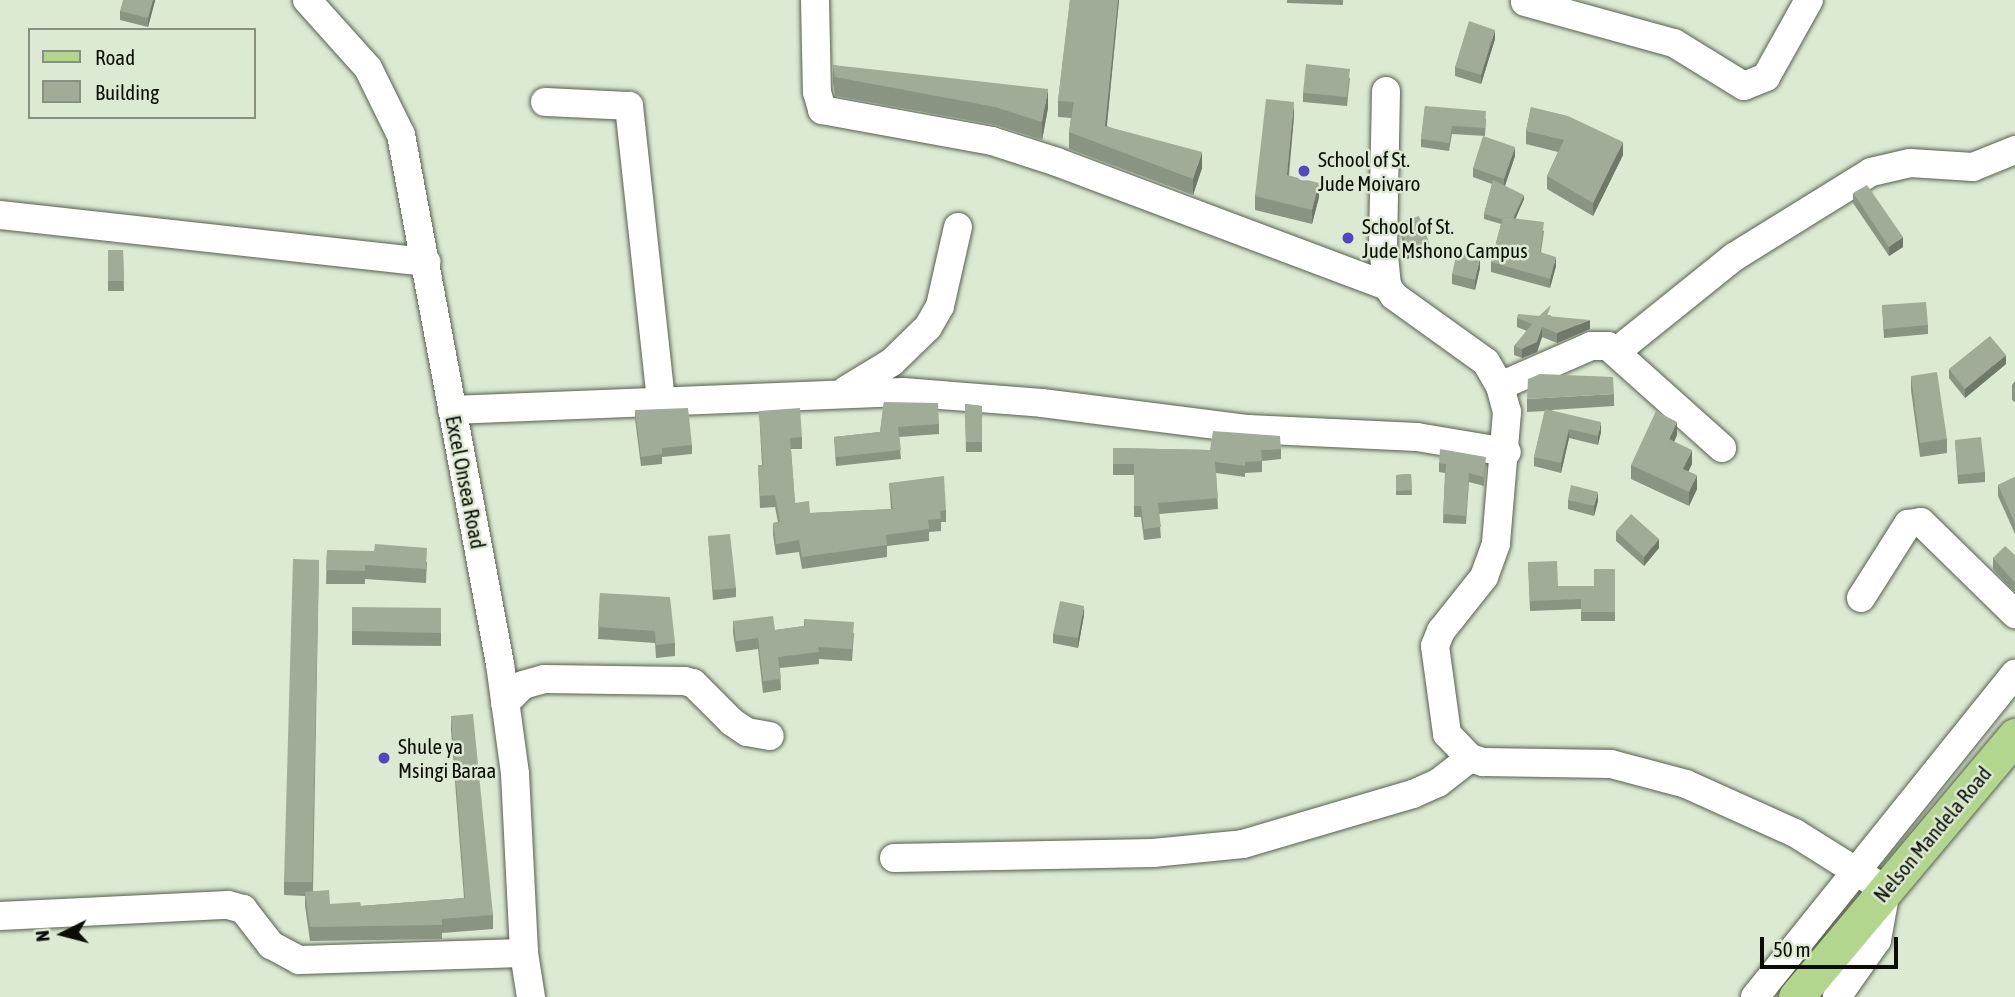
<!DOCTYPE html>
<style>
body{margin:0}
#map{position:relative;width:2015px;height:997px;overflow:hidden;background:#dce9d3;font-family:"Asap Condensed",sans-serif}
div>[style]{position:absolute}
.roads{filter:drop-shadow(0 0 2px #56604e) drop-shadow(0 0 2px #56604e)}
.minor>*{height:28px;margin:-14px;padding:0 14px;transform-origin:14px;border-radius:14px;background:#fff}
.major>*{height:35px;margin:-17.5px;padding:0 17.5px;transform-origin:17.5px;border-radius:17.5px;background:#b3d68e}
.wall>*{inset:0;background:#8a9482}
.shaded-wall>*{inset:0;background:#70786a}
.building>*{inset:0;background:#a0ac97}
.dots>*{width:19px;height:19px;translate:-50% -50%;box-sizing:border-box;border:4px solid #dce9d3;border-radius:50%}
span{translate:-50% -50%;white-space:nowrap;text-align:center;line-height:1.15;-webkit-text-stroke:5px #dce9d3;paint-order:stroke}
.poi-label{font-size:21px;color:#0a0e07}
.left{translate:0 -50%;text-align:left}
.street-label{font-size:21px;color:#0a0e07}
.legend{position:absolute;left:28px;top:28px;width:228px;height:91px;box-sizing:border-box;background:#dce9d3;border:2px solid #889181;margin:0;padding:9px 12px;list-style:none;font-size:21px;color:#0a0e07}
.legend li{display:flex;align-items:center;gap:14px;height:35px}
.legend b{width:35px;border:2px solid #889181}
.north{position:absolute;left:28px;top:899px;width:70px;height:70px;-webkit-text-stroke:5px #dce9d3;paint-order:stroke;rotate:264deg;font-size:19px;font-weight:700;line-height:28px;text-align:center;color:#0a0e07}
.north::after{content:'';display:block;margin:auto;width:24px;height:32px;background:#0a0e07;clip-path:polygon(50% 0,100% 100%,50% 72%,0 100%)}
.scale{position:absolute;left:1760px;top:937px;width:138px;height:32px;box-sizing:border-box;border:4px solid #0a0e07;border-top:0;padding-left:9px;font-size:21px;line-height:24px;white-space:nowrap;color:#0a0e07;-webkit-text-stroke:5px #dce9d3;paint-order:stroke}
</style>
<div id="map">
<div class="roads">
<div class="minor">
<i style="left:307px;top:0;width:91px;rotate:48.1deg"></i>
<i style="left:368px;top:68px;width:75px;rotate:63.8deg"></i>
<i style="left:401px;top:135px;width:538px;rotate:79.4deg"></i>
<i style="left:500px;top:664px;width:111px;rotate:82.2deg"></i>
<i style="left:515px;top:774px;width:179px;rotate:87.1deg"></i>
<i style="left:524px;top:953px;width:45px;rotate:81deg"></i>
<i style="left:815px;top:0;width:92px;rotate:88.8deg"></i>
<i style="left:817px;top:92px;width:19px;rotate:74deg"></i>
<i style="left:822px;top:110px;width:173px;rotate:10.3deg"></i>
<i style="left:992px;top:141px;width:68px;rotate:17.9deg"></i>
<i style="left:1057px;top:162px;width:353px;rotate:20.6deg"></i>
<i style="left:1525px;top:2px;width:155px;rotate:15.4deg"></i>
<i style="left:1674px;top:43px;width:82px;rotate:31.6deg"></i>
<i style="left:1744px;top:86px;width:24px;rotate:-22deg"></i>
<i style="left:1766px;top:77px;width:88px;rotate:-60.8deg"></i>
<i style="left:1386px;top:91px;width:154px;rotate:91.1deg"></i>
<i style="left:1383px;top:245px;width:41px;rotate:84.4deg"></i>
<i style="left:1387px;top:286px;width:12px;rotate:55deg"></i>
<i style="left:1394px;top:296px;width:113px;rotate:35.7deg"></i>
<i style="left:1486px;top:362px;width:28px;rotate:60deg"></i>
<i style="left:1500px;top:386px;width:27px;rotate:75deg"></i>
<i style="left:1507px;top:412px;width:132px;rotate:94.8deg"></i>
<i style="left:1496px;top:544px;width:35px;rotate:110deg"></i>
<i style="left:1484px;top:577px;width:69px;rotate:128.5deg"></i>
<i style="left:1441px;top:631px;width:16px;rotate:112deg"></i>
<i style="left:1435px;top:646px;width:89px;rotate:82.2deg"></i>
<i style="left:1447px;top:734px;width:33px;rotate:46deg"></i>
<i style="left:1470px;top:758px;width:14px;rotate:17deg"></i>
<i style="left:1483px;top:762px;width:128px;rotate:0.9deg"></i>
<i style="left:1611px;top:764px;width:78px;rotate:14.9deg"></i>
<i style="left:1686px;top:784px;width:120px;rotate:24.2deg"></i>
<i style="left:1795px;top:833px;width:107px;rotate:32.1deg"></i>
<i style="left:1886px;top:890px;width:51px;rotate:100.2deg"></i>
<i style="left:1877px;top:940px;width:70px;rotate:125.1deg"></i>
<i style="left:545px;top:102px;width:84px;rotate:2.7deg"></i>
<i style="left:629px;top:106px;width:296px;rotate:83.8deg"></i>
<i style="left:0;top:215px;width:429px;rotate:6.3deg"></i>
<i style="left:1617px;top:351px;width:150px;rotate:-38.8deg"></i>
<i style="left:1734px;top:257px;width:161px;rotate:-31.8deg"></i>
<i style="left:1871px;top:172px;width:40px;rotate:-13deg"></i>
<i style="left:1910px;top:163px;width:63px;rotate:3.6deg"></i>
<i style="left:1973px;top:167px;width:45px;rotate:-22deg"></i>
<i style="left:1500px;top:386px;width:99px;rotate:-23.7deg"></i>
<i style="left:1591px;top:346px;width:17px"></i>
<i style="left:1608px;top:346px;width:153px;rotate:41.8deg"></i>
<i style="left:846px;top:390px;width:54px;rotate:-31.3deg"></i>
<i style="left:892px;top:362px;width:50px;rotate:-44.2deg"></i>
<i style="left:928px;top:327px;width:24px;rotate:-60deg"></i>
<i style="left:940px;top:306px;width:81px;rotate:-77.2deg"></i>
<i style="left:452px;top:410px;width:451px;rotate:-2.3deg"></i>
<i style="left:903px;top:392px;width:139px;rotate:4.5deg"></i>
<i style="left:1042px;top:403px;width:208px;rotate:7.2deg"></i>
<i style="left:1248px;top:429px;width:169px;rotate:2.7deg"></i>
<i style="left:1417px;top:437px;width:91px;rotate:9.5deg"></i>
<i style="left:1861px;top:598px;width:88px;rotate:-57.6deg"></i>
<i style="left:1908px;top:524px;width:13px;rotate:-9deg"></i>
<i style="left:1921px;top:522px;width:132px;rotate:44.4deg"></i>
<i style="left:505px;top:703px;width:25px;rotate:-45deg"></i>
<i style="left:523px;top:685px;width:22px;rotate:-16deg"></i>
<i style="left:544px;top:679px;width:140px;rotate:0.8deg"></i>
<i style="left:684px;top:681px;width:9px;rotate:13deg"></i>
<i style="left:693px;top:683px;width:55px;rotate:45deg"></i>
<i style="left:732px;top:722px;width:18px;rotate:34deg"></i>
<i style="left:747px;top:732px;width:23px;rotate:10deg"></i>
<i style="left:894px;top:858px;width:259px;rotate:-1.1deg"></i>
<i style="left:1153px;top:853px;width:90px;rotate:-5.7deg"></i>
<i style="left:1243px;top:844px;width:177px;rotate:-16.4deg"></i>
<i style="left:1413px;top:794px;width:27px;rotate:-24deg"></i>
<i style="left:1438px;top:783px;width:41px;rotate:-38deg"></i>
<i style="left:0;top:916px;width:228px;rotate:-2.8deg"></i>
<i style="left:228px;top:905px;width:16px;rotate:15deg"></i>
<i style="left:243px;top:909px;width:46px;rotate:52.1deg"></i>
<i style="left:271px;top:945px;width:32px;rotate:28deg"></i>
<i style="left:299px;top:960px;width:225px;rotate:-1.8deg"></i>
<i style="left:1755px;top:997px;width:415px;rotate:-51.2deg"></i>
</div>
<div class="major">
<i style="left:1796px;top:997px;width:341px;rotate:-50deg"></i>
</div>
</div>
<div class="wall">
<i style="clip-path:polygon(155px 0,148px 27px,120px 20px,120px 11px)"></i>
<i style="clip-path:polygon(1070px 0,1119px 0,1107px 126px,1202px 168px,1193px 195px,1069px 149px,1069px 132px,1071px 118px,1058px 117px,1058px 101px)"></i>
<i style="clip-path:polygon(1287px 0,1343px 0,1343px 5px,1287px 3px)"></i>
<i style="clip-path:polygon(1495px 39px,1481px 84px,1455px 76px,1455px 67px)"></i>
<i style="clip-path:polygon(833px 65px,1048px 108px,1042px 140px,995px 125px,835px 96px,833px 83px)"></i>
<i style="clip-path:polygon(1350px 78px,1347px 106px,1303px 102px,1303px 93px)"></i>
<i style="clip-path:polygon(1425px 106px,1486px 119px,1485px 136px,1452px 134px,1449px 151px,1421px 147px,1421px 139px)"></i>
<i style="clip-path:polygon(1531px 107px,1623px 155px,1593px 216px,1547px 189px,1547px 176px,1558px 152px,1526px 144px,1526px 131px)"></i>
<i style="clip-path:polygon(1294px 116px,1289px 176px,1319px 197px,1312px 224px,1255px 210px,1255px 196px)"></i>
<i style="clip-path:polygon(1515px 156px,1505px 186px,1524px 199px,1515px 219px,1544px 231px,1541px 252px,1556px 266px,1550px 288px,1491px 272px,1491px 262px,1501px 224px,1484px 219px,1484px 214px,1492px 184px,1473px 177px,1473px 168px)"></i>
<i style="clip-path:polygon(1853px 193px,1903px 247px,1889px 256px,1853px 203px)"></i>
<i style="clip-path:polygon(1400px 223px,1429px 251px,1407px 259px,1400px 232px)"></i>
<i style="clip-path:polygon(108px 250px,123px 250px,124px 291px,108px 291px)"></i>
<i style="clip-path:polygon(1480px 268px,1475px 290px,1452px 284px,1452px 274px)"></i>
<i style="clip-path:polygon(1882px 305px,1928px 325px,1928px 334px,1884px 338px)"></i>
<i style="clip-path:polygon(1551px 315px,1550px 316px,1590px 329px,1557px 343px,1542px 337px,1537px 352px,1522px 358px,1514px 355px,1514px 346px,1527px 331px,1517px 327px,1517px 318px)"></i>
<i style="clip-path:polygon(2006px 364px,1965px 398px,1949px 378px,1949px 369px)"></i>
<i style="clip-path:polygon(1911px 376px,1947px 439px,1947px 453px,1920px 457px,1911px 390px)"></i>
<i style="clip-path:polygon(2015px 381px,2015px 402px,2012px 400px,2012px 385px)"></i>
<i style="clip-path:polygon(1614px 394px,1614px 406px,1551px 410px,1601px 432px,1598px 445px,1569px 438px,1561px 473px,1534px 466px,1534px 457px,1545px 411px,1527px 412px,1527px 399px)"></i>
<i style="clip-path:polygon(884px 402px,939px 424px,939px 434px,899px 437px,901px 459px,836px 466px,834px 437px,880px 432px)"></i>
<i style="clip-path:polygon(965px 404px,982px 406px,982px 452px,966px 452px)"></i>
<i style="clip-path:polygon(635px 410px,692px 445px,692px 454px,662px 457px,662px 464px,641px 466px,635px 419px)"></i>
<i style="clip-path:polygon(759px 411px,802px 437px,802px 449px,791px 449px,795px 503px,810px 513px,891px 509px,889px 483px,946px 510px,946px 522px,941px 522px,941px 531px,929px 532px,929px 541px,887px 546px,887px 557px,802px 569px,799px 552px,776px 555px,773px 535px,773px 523px,778px 522px,775px 507px,760px 508px,758px 465px,762px 465px)"></i>
<i style="clip-path:polygon(1677px 435px,1674px 442px,1692px 464px,1688px 471px,1697px 489px,1689px 506px,1631px 479px,1631px 465px)"></i>
<i style="clip-path:polygon(1955px 440px,1985px 472px,1985px 482px,1958px 484px)"></i>
<i style="clip-path:polygon(1113px 448px,1210px 450px,1281px 449px,1281px 459px,1262px 461px,1262px 472px,1245px 473px,1245px 477px,1216px 473px,1218px 509px,1159px 514px,1161px 538px,1144px 540px,1141px 517px,1134px 517px,1134px 475px,1113px 475px)"></i>
<i style="clip-path:polygon(1439px 463px,1486px 465px,1484px 486px,1469px 482px,1466px 524px,1443px 523px,1445px 473px,1439px 472px)"></i>
<i style="clip-path:polygon(1411px 474px,1412px 495px,1396px 495px,1396px 475px)"></i>
<i style="clip-path:polygon(2015px 477px,2015px 534px,1998px 496px,1998px 485px)"></i>
<i style="clip-path:polygon(1568px 500px,1598px 501px,1594px 516px,1568px 509px)"></i>
<i style="clip-path:polygon(1616px 531px,1659px 548px,1644px 566px,1616px 541px)"></i>
<i style="clip-path:polygon(708px 536px,736px 588px,736px 597px,713px 600px)"></i>
<i style="clip-path:polygon(327px 550px,427px 562px,426px 583px,365px 579px,365px 584px,326px 584px)"></i>
<i style="clip-path:polygon(2015px 555px,2015px 594px,1993px 569px,1993px 558px)"></i>
<i style="clip-path:polygon(319px 560px,313px 891px,330px 904px,361px 906px,464px 898px,451px 730px,451px 716px,493px 915px,493px 929px,442px 933px,442px 939px,310px 941px,305px 906px,305px 896px,284px 895px,284px 882px)"></i>
<i style="clip-path:polygon(1528px 562px,1558px 586px,1594px 586px,1615px 569px,1615px 621px,1581px 621px,1581px 609px,1530px 611px)"></i>
<i style="clip-path:polygon(600px 593px,675px 643px,675px 656px,656px 658px,655px 643px,598px 639px)"></i>
<i style="clip-path:polygon(441px 608px,441px 646px,352px 645px,352px 631px)"></i>
<i style="clip-path:polygon(1084px 615px,1078px 648px,1053px 643px,1053px 634px)"></i>
<i style="clip-path:polygon(804px 619px,854px 633px,852px 661px,819px 659px,819px 664px,780px 668px,781px 690px,763px 693px,758px 649px,736px 652px,733px 633px,733px 621px,775px 630px,804px 626px)"></i>
</div>
<div class="shaded-wall">
<i style="clip-path:polygon(153px 0,155px 0,155px 1px,148px 27px,148px 18px)"></i>
<i style="clip-path:polygon(1118px 0,1119px 0,1105px 142px,1105px 126px)"></i>
<i style="clip-path:polygon(1495px 30px,1495px 39px,1481px 84px,1481px 75px)"></i>
<i style="clip-path:polygon(1048px 89px,1048px 108px,1042px 140px,1042px 122px)"></i>
<i style="clip-path:polygon(1294px 102px,1294px 116px,1287px 189px,1287px 175px)"></i>
<i style="clip-path:polygon(1623px 142px,1623px 155px,1593px 216px,1593px 203px)"></i>
<i style="clip-path:polygon(1515px 147px,1515px 156px,1504px 188px,1504px 179px)"></i>
<i style="clip-path:polygon(1202px 152px,1202px 168px,1193px 195px,1193px 179px)"></i>
<i style="clip-path:polygon(1319px 183px,1319px 197px,1312px 224px,1312px 210px)"></i>
<i style="clip-path:polygon(1524px 195px,1524px 199px,1512px 227px,1512px 222px)"></i>
<i style="clip-path:polygon(1903px 237px,1903px 247px,1889px 256px,1889px 247px)"></i>
<i style="clip-path:polygon(1429px 242px,1429px 251px,1407px 259px,1407px 250px)"></i>
<i style="clip-path:polygon(1556px 257px,1556px 266px,1550px 288px,1550px 279px)"></i>
<i style="clip-path:polygon(1480px 258px,1480px 268px,1475px 290px,1475px 280px)"></i>
<i style="clip-path:polygon(1590px 320px,1590px 329px,1557px 343px,1557px 333px)"></i>
<i style="clip-path:polygon(1542px 327px,1542px 337px,1537px 352px,1522px 358px,1522px 349px)"></i>
<i style="clip-path:polygon(2006px 355px,2006px 364px,1965px 398px,1965px 389px)"></i>
<i style="clip-path:polygon(1601px 422px,1601px 432px,1598px 445px,1598px 436px)"></i>
<i style="clip-path:polygon(1677px 422px,1677px 435px,1669px 453px,1669px 439px)"></i>
<i style="clip-path:polygon(1569px 429px,1569px 438px,1561px 473px,1561px 463px)"></i>
<i style="clip-path:polygon(1692px 450px,1692px 464px,1683px 483px,1683px 469px)"></i>
<i style="clip-path:polygon(1697px 475px,1697px 489px,1689px 506px,1689px 492px)"></i>
<i style="clip-path:polygon(1598px 492px,1598px 501px,1594px 516px,1594px 506px)"></i>
<i style="clip-path:polygon(1659px 539px,1659px 548px,1644px 566px,1644px 557px)"></i>
<i style="clip-path:polygon(1084px 606px,1084px 615px,1078px 648px,1078px 638px)"></i>
</div>
<div class="building">
<i style="clip-path:polygon(123px 0,153px 0,148px 18px,120px 11px)"></i>
<i style="clip-path:polygon(1070px 0,1118px 0,1105px 126px,1202px 152px,1193px 179px,1069px 132px,1074px 102px,1058px 101px)"></i>
<i style="clip-path:polygon(1469px 21px,1495px 30px,1481px 75px,1455px 67px)"></i>
<i style="clip-path:polygon(1306px 64px,1350px 69px,1347px 97px,1303px 93px)"></i>
<i style="clip-path:polygon(833px 65px,1048px 89px,1042px 122px,995px 107px,835px 77px)"></i>
<i style="clip-path:polygon(1266px 99px,1294px 102px,1287px 175px,1319px 183px,1312px 210px,1255px 196px)"></i>
<i style="clip-path:polygon(1425px 106px,1486px 111px,1485px 128px,1452px 126px,1449px 143px,1421px 139px)"></i>
<i style="clip-path:polygon(1531px 107px,1568px 116px,1623px 142px,1593px 203px,1547px 176px,1564px 140px,1526px 131px)"></i>
<i style="clip-path:polygon(1483px 136px,1515px 147px,1504px 179px,1473px 168px)"></i>
<i style="clip-path:polygon(1493px 180px,1524px 195px,1513px 218px,1503px 217px,1502px 219px,1484px 214px)"></i>
<i style="clip-path:polygon(1867px 185px,1903px 237px,1889px 247px,1853px 193px)"></i>
<i style="clip-path:polygon(1419px 216px,1429px 242px,1407px 250px,1400px 223px)"></i>
<i style="clip-path:polygon(1503px 217px,1544px 222px,1540px 252px,1556px 257px,1550px 279px,1491px 262px)"></i>
<i style="clip-path:polygon(108px 250px,123px 250px,124px 281px,108px 281px)"></i>
<i style="clip-path:polygon(1457px 252px,1480px 258px,1475px 280px,1452px 274px)"></i>
<i style="clip-path:polygon(1926px 302px,1928px 325px,1884px 329px,1882px 305px)"></i>
<i style="clip-path:polygon(1551px 305px,1547px 316px,1590px 320px,1557px 333px,1542px 327px,1537px 342px,1522px 349px,1514px 346px,1532px 324px,1517px 318px,1518px 314px,1539px 316px)"></i>
<i style="clip-path:polygon(1990px 336px,2006px 355px,1965px 389px,1949px 369px)"></i>
<i style="clip-path:polygon(1937px 372px,1947px 439px,1920px 443px,1911px 376px)"></i>
<i style="clip-path:polygon(1540px 374px,1613px 377px,1614px 394px,1527px 399px,1528px 379px)"></i>
<i style="clip-path:polygon(884px 402px,938px 403px,939px 424px,898px 427px,901px 450px,836px 457px,834px 437px,880px 432px)"></i>
<i style="clip-path:polygon(965px 404px,982px 406px,982px 442px,966px 442px)"></i>
<i style="clip-path:polygon(688px 408px,692px 445px,662px 448px,662px 454px,641px 457px,635px 410px)"></i>
<i style="clip-path:polygon(800px 408px,802px 437px,790px 438px,795px 503px,809px 501px,810px 513px,893px 509px,889px 483px,944px 476px,946px 510px,940px 511px,941px 519px,928px 520px,929px 529px,886px 535px,887px 545px,802px 557px,799px 540px,776px 544px,773px 523px,780px 522px,775px 495px,760px 496px,758px 465px,763px 465px,759px 411px)"></i>
<i style="clip-path:polygon(1545px 409px,1601px 422px,1598px 436px,1569px 429px,1561px 463px,1534px 457px)"></i>
<i style="clip-path:polygon(1656px 411px,1677px 422px,1669px 439px,1692px 450px,1683px 469px,1697px 475px,1689px 492px,1631px 465px)"></i>
<i style="clip-path:polygon(1213px 431px,1280px 436px,1281px 449px,1261px 450px,1262px 461px,1245px 462px,1245px 466px,1215px 462px,1218px 498px,1158px 503px,1161px 527px,1144px 529px,1141px 506px,1134px 506px,1134px 464px,1113px 464px,1113px 448px,1210px 450px)"></i>
<i style="clip-path:polygon(1981px 437px,1985px 472px,1958px 475px,1955px 440px)"></i>
<i style="clip-path:polygon(1440px 449px,1486px 457px,1484px 477px,1469px 473px,1466px 516px,1443px 514px,1446px 464px,1439px 463px)"></i>
<i style="clip-path:polygon(1411px 474px,1412px 490px,1396px 491px,1396px 475px)"></i>
<i style="clip-path:polygon(2015px 477px,2015px 523px,1998px 485px)"></i>
<i style="clip-path:polygon(1571px 485px,1598px 492px,1594px 506px,1568px 500px)"></i>
<i style="clip-path:polygon(1631px 514px,1659px 539px,1644px 557px,1616px 531px)"></i>
<i style="clip-path:polygon(730px 534px,736px 588px,713px 590px,708px 536px)"></i>
<i style="clip-path:polygon(375px 544px,427px 548px,426px 569px,365px 565px,365px 571px,326px 570px,327px 550px,374px 551px)"></i>
<i style="clip-path:polygon(2005px 546px,2015px 555px,2015px 583px,1993px 558px)"></i>
<i style="clip-path:polygon(293px 559px,319px 560px,312px 882px,284px 882px)"></i>
<i style="clip-path:polygon(1557px 561px,1558px 586px,1594px 586px,1594px 569px,1615px 569px,1615px 612px,1581px 612px,1581px 599px,1530px 601px,1528px 562px)"></i>
<i style="clip-path:polygon(600px 593px,670px 597px,675px 643px,656px 645px,655px 631px,598px 627px)"></i>
<i style="clip-path:polygon(1060px 601px,1084px 606px,1078px 638px,1053px 634px)"></i>
<i style="clip-path:polygon(352px 607px,441px 608px,441px 633px,352px 631px)"></i>
<i style="clip-path:polygon(773px 616px,775px 630px,805px 626px,804px 619px,854px 622px,852px 649px,818px 647px,819px 652px,778px 657px,781px 679px,763px 681px,758px 638px,736px 641px,733px 621px)"></i>
<i style="clip-path:polygon(473px 714px,493px 915px,442px 919px,442px 925px,310px 927px,305px 892px,329px 890px,330px 904px,360px 902px,361px 906px,465px 898px,451px 716px)"></i>
</div>
<div class="dots">
<i style="left:1304px;top:171px;background:#5247be"></i>
<i style="left:1348px;top:238px;background:#5247be"></i>
<i style="left:384px;top:758px;background:#5247be"></i>
</div>
<div class="poi-label">
<span class="left" style="left:1318px;top:171px">School of St.<br>Jude Moivaro</span>
<span class="left" style="left:1362px;top:238px">School of St.<br>Jude Mshono Campus</span>
<span class="left" style="left:398px;top:758px">Shule ya<br>Msingi Baraa</span>
</div>
<div class="street-label">
<span style="left:466px;top:482px;rotate:79deg">Excel Onsea Road</span>
<span style="left:1932px;top:834px;rotate:-50deg">Nelson Mandela Road</span>
</div>
<ul class="legend">
<li><b style="height:9px;background:#b3d68e"></b>Road</li>
<li><b style="height:19px;background:#a0ac97"></b>Building</li>
</ul>
<div class="north">N</div>
<div class="scale">50 m</div>
</div>
